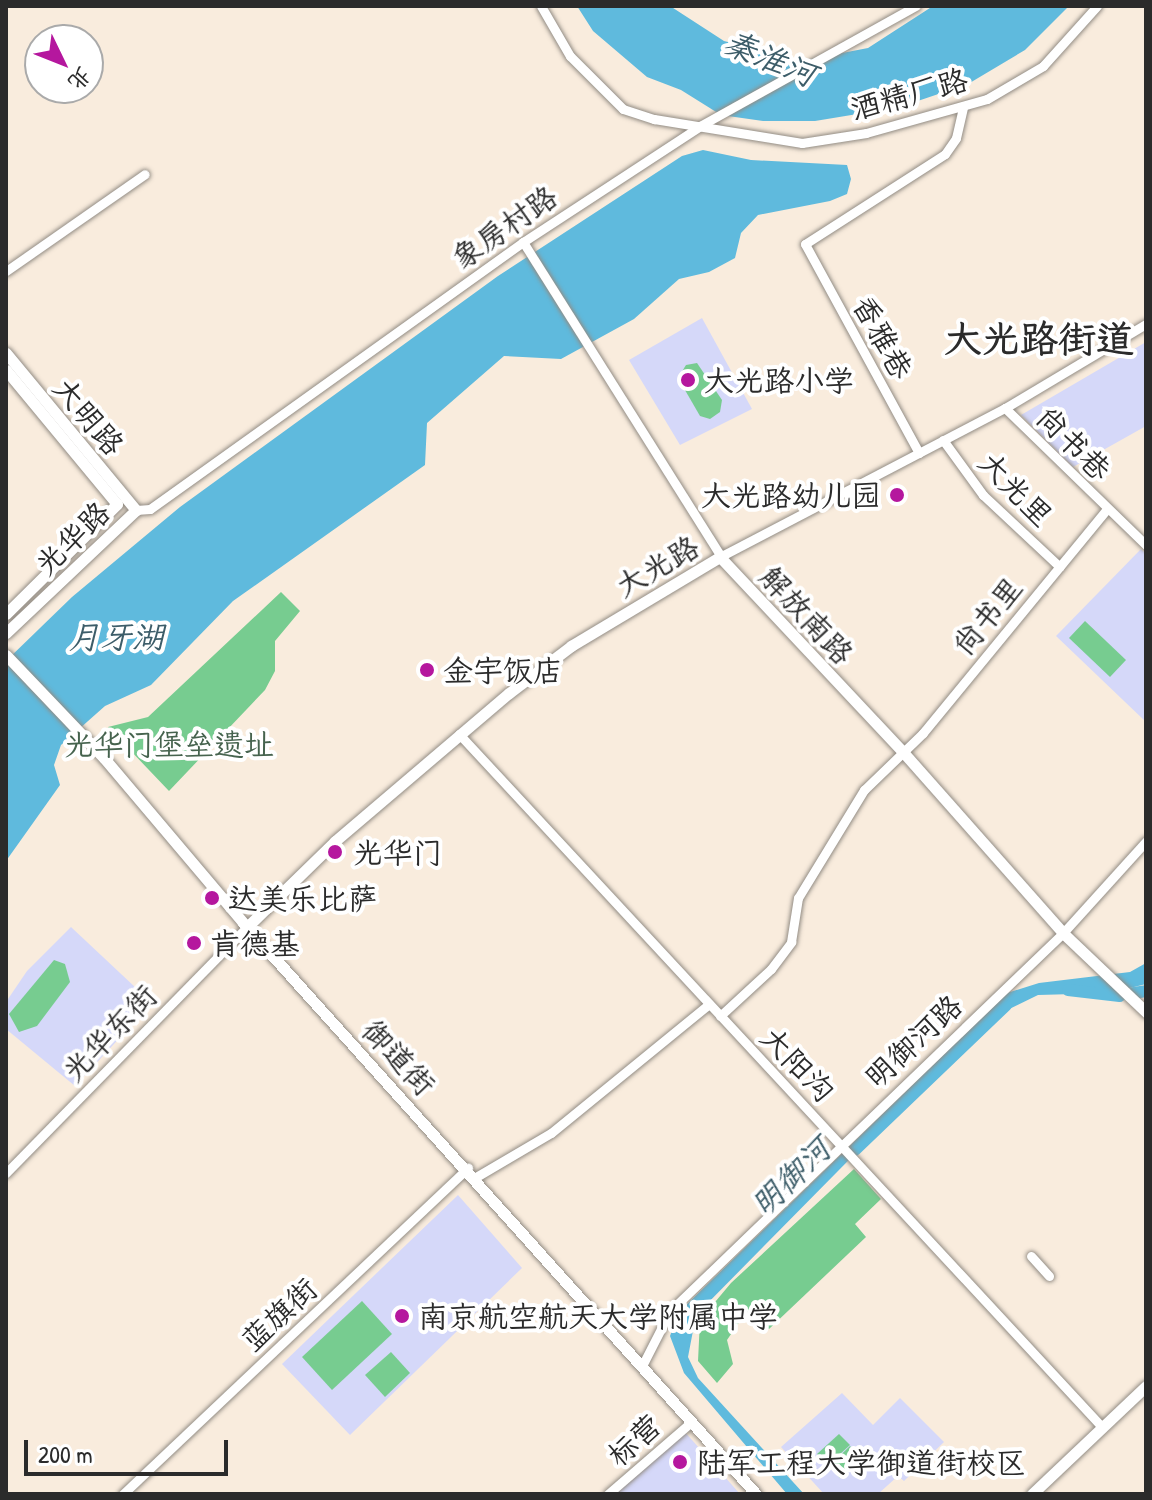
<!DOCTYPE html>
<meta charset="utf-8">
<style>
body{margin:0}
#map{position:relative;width:1152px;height:1500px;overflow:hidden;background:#f9ecdd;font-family:"Patrick Hand","LXGW WenKai TC",sans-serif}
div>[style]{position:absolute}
.built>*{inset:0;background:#d5d8f9}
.green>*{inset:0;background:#77cc90}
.water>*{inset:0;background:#5fbadd}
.river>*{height:12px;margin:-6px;padding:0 6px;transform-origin:6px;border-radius:6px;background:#5fbadd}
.roads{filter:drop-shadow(0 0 2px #928c84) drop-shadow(0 0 2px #928c84)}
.minor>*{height:9px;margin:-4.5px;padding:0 4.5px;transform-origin:4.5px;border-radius:4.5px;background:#fff}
.major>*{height:11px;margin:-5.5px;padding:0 5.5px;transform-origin:5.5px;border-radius:5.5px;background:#fff}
.dots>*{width:22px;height:22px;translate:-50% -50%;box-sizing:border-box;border:4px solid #fff;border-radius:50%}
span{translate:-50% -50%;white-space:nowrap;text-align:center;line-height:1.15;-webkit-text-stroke:8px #fff;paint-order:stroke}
.street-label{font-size:30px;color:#2b2b2b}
.poi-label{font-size:30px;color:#2b2b2b}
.left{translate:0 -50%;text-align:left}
.right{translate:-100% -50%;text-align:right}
.park-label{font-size:30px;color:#46634e}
.water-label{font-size:32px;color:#3d5d69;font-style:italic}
.district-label{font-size:38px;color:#2b2b2b;font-weight:700}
.frame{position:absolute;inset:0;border:8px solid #2b2b2b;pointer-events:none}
.north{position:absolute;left:24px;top:24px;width:80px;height:80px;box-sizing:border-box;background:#fff;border:2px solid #aaa;border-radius:50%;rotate:133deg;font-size:22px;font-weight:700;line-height:32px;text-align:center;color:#2b2b2b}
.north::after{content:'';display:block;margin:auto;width:28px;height:36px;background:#b5179e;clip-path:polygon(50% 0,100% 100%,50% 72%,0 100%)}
.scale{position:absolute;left:24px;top:1440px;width:204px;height:36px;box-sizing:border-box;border:4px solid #2b2b2b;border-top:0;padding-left:10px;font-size:24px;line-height:28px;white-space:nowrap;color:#2b2b2b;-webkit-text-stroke:6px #fff;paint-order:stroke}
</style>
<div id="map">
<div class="built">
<i style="clip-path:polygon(702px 318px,752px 409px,680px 445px,629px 360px)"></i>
<i style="clip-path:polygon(1146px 342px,1146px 426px,1073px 467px,1021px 415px)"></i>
<i style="clip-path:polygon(1141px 549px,1146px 554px,1146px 722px,1056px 636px)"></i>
<i style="clip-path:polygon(71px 927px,152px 1003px,75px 1086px,6px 1029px,6px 1002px,27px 971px)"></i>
<i style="clip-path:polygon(458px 1195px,522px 1268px,350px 1435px,282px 1364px)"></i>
<i style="clip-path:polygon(842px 1393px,873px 1425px,900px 1398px,944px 1442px,904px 1481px,898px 1476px,878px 1494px,824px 1494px,781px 1447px)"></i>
<i style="clip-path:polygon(684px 1431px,740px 1494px,612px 1494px)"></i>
</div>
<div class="green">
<i style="clip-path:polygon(697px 363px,722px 400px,720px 412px,710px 419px,700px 416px,678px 378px,686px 365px)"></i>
<i style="clip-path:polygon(281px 592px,300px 611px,275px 641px,275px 671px,265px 690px,169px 791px,108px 727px,148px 717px)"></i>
<i style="clip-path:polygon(1085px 621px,1126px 660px,1110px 677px,1069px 638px)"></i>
<i style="clip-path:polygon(54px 960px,65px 964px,70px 982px,37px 1026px,19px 1032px,9px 1014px)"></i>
<i style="clip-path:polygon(854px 1169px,881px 1199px,855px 1224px,866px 1237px,769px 1329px,753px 1313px,742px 1318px,727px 1340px,733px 1364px,717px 1383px,698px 1361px,700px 1320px,731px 1283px)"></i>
<i style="clip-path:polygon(362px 1301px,392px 1334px,332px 1390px,302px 1357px)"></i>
<i style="clip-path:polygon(391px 1352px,410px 1373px,385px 1397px,365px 1375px)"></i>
<i style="clip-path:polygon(839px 1434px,850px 1445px,828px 1465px,817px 1454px)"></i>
<i style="clip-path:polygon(850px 1446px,861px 1458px,840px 1478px,829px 1466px)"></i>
</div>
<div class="water">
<i style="clip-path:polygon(577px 6px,670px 6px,724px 41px,801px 61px,868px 48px,933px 6px,1069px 6px,1025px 50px,968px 84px,900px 107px,815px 121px,763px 121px,721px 115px,681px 90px,647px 77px,593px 31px)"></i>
<i style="clip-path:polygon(703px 150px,751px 160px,847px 165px,851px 179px,847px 194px,830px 201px,758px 215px,741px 233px,735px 258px,709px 272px,679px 279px,634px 319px,561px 359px,504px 356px,427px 423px,425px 465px,233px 601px,151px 685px,105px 706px,61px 745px,54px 765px,60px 785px,6px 861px,6px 661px,72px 597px,180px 507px,498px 276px,682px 156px)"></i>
<i style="clip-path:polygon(1146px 963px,1146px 984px,1110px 993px,1038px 995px,987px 1020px,696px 1315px,688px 1357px,698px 1378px,804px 1494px,787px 1494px,684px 1373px,670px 1336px,679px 1312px,1007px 993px,1039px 983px,1130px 972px)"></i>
</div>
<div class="river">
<i style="left:1068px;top:990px;width:52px;rotate:6.6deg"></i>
<i style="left:1134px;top:993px;width:12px;rotate:-9deg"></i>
<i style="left:855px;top:1150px;width:209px;rotate:-43.8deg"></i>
</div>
<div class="roads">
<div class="minor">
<i style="left:541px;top:6px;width:58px;rotate:59.9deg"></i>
<i style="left:570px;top:56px;width:75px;rotate:45deg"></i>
<i style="left:623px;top:109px;width:33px;rotate:18deg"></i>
<i style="left:654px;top:119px;width:150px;rotate:9.2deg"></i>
<i style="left:802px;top:143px;width:65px;rotate:-8.9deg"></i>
<i style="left:866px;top:133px;width:126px;rotate:-15.7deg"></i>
<i style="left:987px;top:99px;width:65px;rotate:-30.5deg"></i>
<i style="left:1043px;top:66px;width:81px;rotate:-48deg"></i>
<i style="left:523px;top:242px;width:377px;rotate:57.8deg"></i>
<i style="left:6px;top:271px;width:169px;rotate:-34.9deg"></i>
<i style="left:1005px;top:408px;width:197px;rotate:44.2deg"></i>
<i style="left:943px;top:440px;width:68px;rotate:54deg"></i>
<i style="left:983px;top:495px;width:105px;rotate:43.1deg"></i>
<i style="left:919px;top:453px;width:238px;rotate:-118.6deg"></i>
<i style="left:805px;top:244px;width:166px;rotate:-32.7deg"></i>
<i style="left:945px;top:154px;width:19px;rotate:-55deg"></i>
<i style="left:956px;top:138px;width:31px;rotate:-77deg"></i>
<i style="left:136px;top:510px;width:14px;rotate:-4deg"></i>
<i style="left:150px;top:509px;width:459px;rotate:-35.6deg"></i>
<i style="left:523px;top:242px;width:212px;rotate:-33.2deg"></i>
<i style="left:700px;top:126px;width:247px;rotate:-29.1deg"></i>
<i style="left:716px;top:559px;width:326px;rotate:-27.6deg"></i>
<i style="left:1005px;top:408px;width:164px;rotate:-30.8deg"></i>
<i style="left:459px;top:734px;width:945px;rotate:47.14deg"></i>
<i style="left:720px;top:1016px;width:69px;rotate:-42.7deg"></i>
<i style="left:771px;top:969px;width:34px;rotate:-53deg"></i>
<i style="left:791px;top:942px;width:45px;rotate:-81deg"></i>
<i style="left:798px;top:898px;width:127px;rotate:-58.6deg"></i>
<i style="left:864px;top:790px;width:82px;rotate:-44deg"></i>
<i style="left:923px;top:733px;width:290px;rotate:-50.6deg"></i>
<i style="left:6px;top:1173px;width:349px;rotate:-45.6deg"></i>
<i style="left:476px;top:1177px;width:87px;rotate:-30.4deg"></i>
<i style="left:551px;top:1133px;width:204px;rotate:-39.2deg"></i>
<i style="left:1031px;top:1256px;width:27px;rotate:48deg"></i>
<i style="left:642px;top:1366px;width:62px;rotate:-63deg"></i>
<i style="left:670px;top:1311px;width:545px;rotate:-43.89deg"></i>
<i style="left:1063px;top:933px;width:124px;rotate:-47.9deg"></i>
<i style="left:123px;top:1494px;width:475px;rotate:-43.4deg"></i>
<i style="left:608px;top:1494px;width:110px;rotate:-40.9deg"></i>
</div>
<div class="major">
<i style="left:6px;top:353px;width:204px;rotate:50.4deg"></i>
<i style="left:136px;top:510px;width:179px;rotate:136.6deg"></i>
<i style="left:6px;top:370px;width:174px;rotate:50.4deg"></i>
<i style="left:117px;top:504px;width:156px;rotate:135.3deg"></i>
<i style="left:6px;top:655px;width:142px;rotate:46.4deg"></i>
<i style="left:104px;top:758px;width:221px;rotate:49.8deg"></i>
<i style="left:247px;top:927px;width:123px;rotate:-44.3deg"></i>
<i style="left:335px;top:841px;width:228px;rotate:-40.4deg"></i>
<i style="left:509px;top:693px;width:78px;rotate:-37.2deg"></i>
<i style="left:571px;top:646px;width:174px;rotate:-30.9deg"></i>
<i style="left:720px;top:557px;width:267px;rotate:46.8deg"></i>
<i style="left:903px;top:752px;width:242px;rotate:48.5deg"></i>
<i style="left:1063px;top:933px;width:115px;rotate:43.6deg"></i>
<i style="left:243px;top:923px;width:768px;rotate:48.06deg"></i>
<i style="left:1032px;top:1494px;width:157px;rotate:-43.5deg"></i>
</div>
</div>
<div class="dots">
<i style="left:688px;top:380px;background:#b5179e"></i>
<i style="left:897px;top:495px;background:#b5179e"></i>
<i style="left:427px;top:670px;background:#b5179e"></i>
<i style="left:335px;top:852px;background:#b5179e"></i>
<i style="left:212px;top:898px;background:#b5179e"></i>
<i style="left:194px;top:943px;background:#b5179e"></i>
<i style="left:402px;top:1316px;background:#b5179e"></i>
<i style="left:680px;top:1462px;background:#b5179e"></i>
</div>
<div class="street-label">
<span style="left:909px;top:94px;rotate:-15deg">酒精厂路</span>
<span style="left:504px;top:227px;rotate:-35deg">象房村路</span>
<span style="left:883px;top:337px;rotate:61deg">香雅巷</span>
<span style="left:89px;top:416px;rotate:50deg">大明路</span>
<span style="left:1074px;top:443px;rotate:45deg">尚书巷</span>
<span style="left:1016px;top:489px;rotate:46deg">大光里</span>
<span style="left:72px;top:538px;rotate:-44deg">光华路</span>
<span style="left:657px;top:566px;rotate:-30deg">大光路</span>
<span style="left:807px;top:615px;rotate:47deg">解放南路</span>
<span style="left:987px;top:616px;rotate:-50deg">尚书里</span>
<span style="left:109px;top:1033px;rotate:-46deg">光华东街</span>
<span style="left:913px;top:1041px;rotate:-43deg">明御河路</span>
<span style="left:399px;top:1057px;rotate:47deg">御道街</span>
<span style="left:798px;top:1064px;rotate:46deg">大阳沟</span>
<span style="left:279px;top:1314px;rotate:-43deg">蓝旗街</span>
<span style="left:634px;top:1440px;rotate:-41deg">标营</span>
</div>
<div class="poi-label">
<span class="left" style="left:704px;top:380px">大光路小学</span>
<span class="right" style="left:881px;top:495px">大光路幼儿园</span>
<span class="left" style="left:443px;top:670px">金宇饭店</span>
<span class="left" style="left:353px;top:852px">光华门</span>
<span class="left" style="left:228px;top:898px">达美乐比萨</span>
<span class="left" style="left:210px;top:943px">肯德基</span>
<span class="left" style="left:418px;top:1316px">南京航空航天大学附属中学</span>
<span class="left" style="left:696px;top:1462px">陆军工程大学御道街校区</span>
</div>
<div class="park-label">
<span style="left:169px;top:744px">光华门堡垒遗址</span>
</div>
<div class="water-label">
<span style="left:770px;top:59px;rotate:22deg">秦淮河</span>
<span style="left:116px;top:637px">月牙湖</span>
<span style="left:791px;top:1177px;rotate:-44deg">明御河</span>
</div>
<div class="district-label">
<span style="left:1039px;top:339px">大光路街道</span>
</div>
<div class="frame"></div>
<div class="north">北</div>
<div class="scale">200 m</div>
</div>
